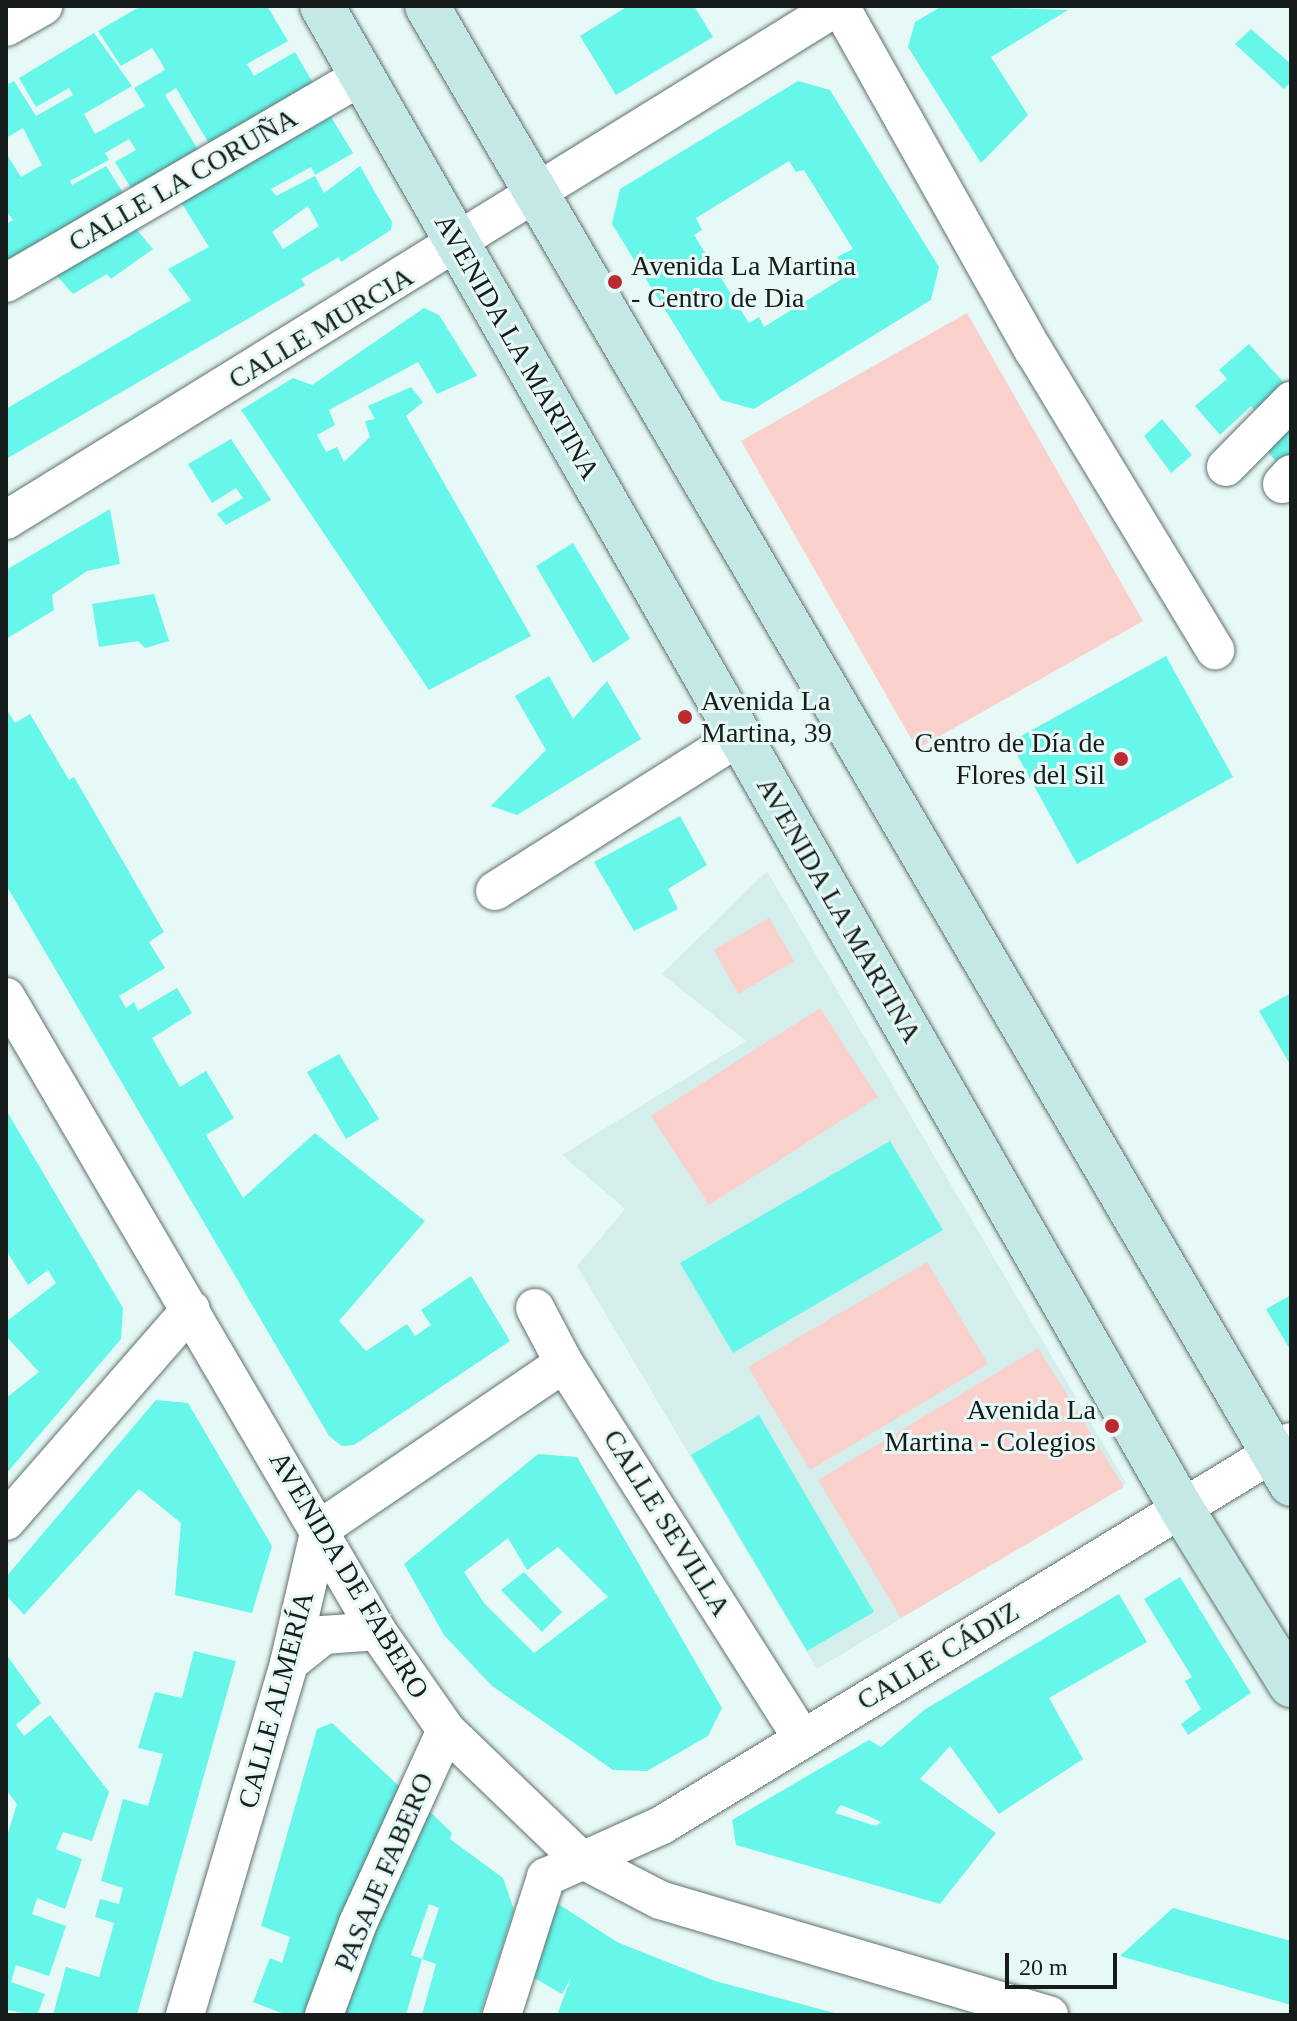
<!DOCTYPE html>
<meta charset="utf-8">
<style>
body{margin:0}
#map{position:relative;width:1297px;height:2021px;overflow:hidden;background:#e7f9f6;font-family:Georgia,serif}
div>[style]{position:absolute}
.built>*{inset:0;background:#d3eeeb}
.green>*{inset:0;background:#fad0cc}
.building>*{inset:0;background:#66f6ea}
.roads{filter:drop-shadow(0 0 2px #61716f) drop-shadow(0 0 2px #61716f)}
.street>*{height:38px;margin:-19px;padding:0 19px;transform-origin:19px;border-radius:19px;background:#fff}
.secondary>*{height:44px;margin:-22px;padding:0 22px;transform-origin:22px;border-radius:22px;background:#c3e8e6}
.dots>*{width:22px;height:22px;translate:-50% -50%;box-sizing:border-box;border:4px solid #e7f9f6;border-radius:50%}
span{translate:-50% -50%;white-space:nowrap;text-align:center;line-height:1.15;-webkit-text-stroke:6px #e7f9f6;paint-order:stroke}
.street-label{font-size:28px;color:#151c1b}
.poi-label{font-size:28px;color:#151c1b}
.left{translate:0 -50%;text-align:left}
.right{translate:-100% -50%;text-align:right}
.frame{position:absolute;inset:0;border:8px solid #151c1b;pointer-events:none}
.scale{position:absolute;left:1005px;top:1953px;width:112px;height:36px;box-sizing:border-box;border:4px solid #151c1b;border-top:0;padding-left:10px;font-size:24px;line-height:28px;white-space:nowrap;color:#151c1b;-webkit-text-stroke:6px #e7f9f6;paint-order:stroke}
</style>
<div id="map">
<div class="built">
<i style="clip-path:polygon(767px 871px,1126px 1483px,817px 1669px,577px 1266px,625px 1209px,562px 1155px,746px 1041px,662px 974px)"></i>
</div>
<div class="green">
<i style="clip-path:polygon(967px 313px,1143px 621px,917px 749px,741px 441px)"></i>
<i style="clip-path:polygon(769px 918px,794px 961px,738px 994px,714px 950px)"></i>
<i style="clip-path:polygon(820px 1008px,878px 1097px,709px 1205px,651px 1116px)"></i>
<i style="clip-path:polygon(927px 1262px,988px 1364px,810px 1470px,748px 1367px)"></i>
<i style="clip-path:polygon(1038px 1348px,1124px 1487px,901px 1618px,818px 1480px)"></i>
</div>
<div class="building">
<i style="clip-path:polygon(141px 6px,267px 6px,288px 41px,247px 64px,254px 76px,295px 52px,316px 88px,211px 147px,176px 88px,165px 95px,200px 153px,133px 191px,115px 162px,136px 150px,129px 139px,105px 153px,109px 160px,70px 181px,72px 185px,106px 166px,125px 196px,6px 263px,6px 224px,13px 220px,6px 211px,6px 153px,21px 177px,42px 165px,23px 128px,6px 138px,6px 85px,14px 81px,36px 116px,73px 95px,69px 88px,36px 107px,19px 78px,94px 33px,132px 86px,84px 114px,95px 134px,145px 106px,134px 88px,165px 70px,161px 62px,152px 48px,121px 66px,98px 31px)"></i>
<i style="clip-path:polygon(628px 6px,694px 6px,713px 37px,616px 95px,580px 36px)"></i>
<i style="clip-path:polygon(942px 6px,1068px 10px,991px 57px,1028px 115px,981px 163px,908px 47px,915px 22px)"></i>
<i style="clip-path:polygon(1251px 29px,1291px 64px,1291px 82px,1284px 89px,1235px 44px)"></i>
<i style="clip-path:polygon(evenodd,798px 81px,830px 90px,939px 267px,931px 300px,754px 409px,721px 400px,612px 224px,620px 189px,798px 81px,789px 161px,796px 172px,804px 170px,853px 249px,837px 257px,848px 275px,764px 327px,759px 317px,749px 323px,694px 235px,702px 230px,696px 218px,789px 161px)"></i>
<i style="clip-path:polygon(evenodd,331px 117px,353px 153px,315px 175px,311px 167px,271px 189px,276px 196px,315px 176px,324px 193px,360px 166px,392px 222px,391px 230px,341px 262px,339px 257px,301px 279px,305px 285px,299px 289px,6px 459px,6px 409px,191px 300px,168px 269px,209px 247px,181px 202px,331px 117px,308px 206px,319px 226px,283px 249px,272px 232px,308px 206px)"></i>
<i style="clip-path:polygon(131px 223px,153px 249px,111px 279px,107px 274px,73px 294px,51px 269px)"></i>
<i style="clip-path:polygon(424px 308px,439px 315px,477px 376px,437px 394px,418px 362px,329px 410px,335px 425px,317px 435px,326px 452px,337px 447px,344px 462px,370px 437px,365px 421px,375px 419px,368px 406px,411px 387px,423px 402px,406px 416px,531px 636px,429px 690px,241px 410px,293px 378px,312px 385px)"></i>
<i style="clip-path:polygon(1249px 344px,1287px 386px,1258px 413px,1251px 406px,1220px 435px,1195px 406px,1227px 379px,1219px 370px)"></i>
<i style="clip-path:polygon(1291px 417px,1291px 462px,1283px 469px,1258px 441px)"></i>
<i style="clip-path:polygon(1162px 419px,1192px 455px,1171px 473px,1144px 436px)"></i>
<i style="clip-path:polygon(231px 439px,271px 500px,226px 525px,217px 514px,243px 498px,236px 488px,212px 503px,188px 464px)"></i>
<i style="clip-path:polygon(110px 509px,120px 564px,87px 571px,52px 595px,54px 610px,6px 639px,6px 570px)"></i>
<i style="clip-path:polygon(573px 543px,630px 639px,593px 663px,536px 566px)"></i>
<i style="clip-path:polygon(154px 594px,169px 641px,145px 648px,138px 641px,99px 647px,92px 604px)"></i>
<i style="clip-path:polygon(1166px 656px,1233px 777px,1077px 864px,1010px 742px)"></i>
<i style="clip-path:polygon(549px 676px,573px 719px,607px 681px,641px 739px,517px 815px,491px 806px,546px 750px,515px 696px)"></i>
<i style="clip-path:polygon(6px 709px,15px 723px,30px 714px,69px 780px,74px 777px,164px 932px,149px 942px,165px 968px,119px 996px,126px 1008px,134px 1002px,138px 1011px,177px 988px,192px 1013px,152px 1038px,180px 1087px,206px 1071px,234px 1118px,206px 1135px,243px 1198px,315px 1133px,425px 1221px,339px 1321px,366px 1351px,407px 1324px,415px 1336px,431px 1325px,421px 1310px,471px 1276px,510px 1341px,354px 1445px,342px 1446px,329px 1436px,6px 885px)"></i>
<i style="clip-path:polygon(680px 816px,707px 865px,668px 889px,678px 909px,634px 931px,594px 862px)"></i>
<i style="clip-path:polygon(1291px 993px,1291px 1066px,1259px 1011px)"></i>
<i style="clip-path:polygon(339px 1054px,379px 1119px,346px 1139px,307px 1072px)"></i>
<i style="clip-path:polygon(6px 1110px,123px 1308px,121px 1339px,6px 1474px,6px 1398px,39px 1372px,6px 1336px,6px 1322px,56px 1283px,48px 1270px,28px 1285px,6px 1250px)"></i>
<i style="clip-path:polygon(890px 1141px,943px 1230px,733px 1353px,680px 1263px)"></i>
<i style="clip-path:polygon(1291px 1295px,1291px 1351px,1266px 1309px)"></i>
<i style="clip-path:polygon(156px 1400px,188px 1403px,272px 1546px,252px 1613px,175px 1595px,181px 1523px,139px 1489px,24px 1615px,6px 1595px,6px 1577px)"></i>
<i style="clip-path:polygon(759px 1415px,874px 1612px,807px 1651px,691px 1455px)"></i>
<i style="clip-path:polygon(evenodd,538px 1454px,577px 1457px,722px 1708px,708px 1736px,647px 1771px,613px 1770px,492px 1686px,444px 1635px,404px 1564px,538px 1454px,508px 1538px,527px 1570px,558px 1547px,608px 1597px,534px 1653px,484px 1603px,464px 1572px,508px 1538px)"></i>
<i style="clip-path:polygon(524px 1572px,562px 1612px,542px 1632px,501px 1590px)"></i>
<i style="clip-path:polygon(1180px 1577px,1251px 1693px,1188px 1735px,1181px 1724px,1201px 1709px,1185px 1681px,1192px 1677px,1144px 1599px)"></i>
<i style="clip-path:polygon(evenodd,1119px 1594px,1147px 1642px,1049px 1698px,1083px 1759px,999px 1814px,950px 1746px,920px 1779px,996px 1833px,940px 1904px,736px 1845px,732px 1820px,869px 1740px,881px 1747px,924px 1710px,1119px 1594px,841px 1805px,866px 1815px,881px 1822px,876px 1826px,835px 1813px,841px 1805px)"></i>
<i style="clip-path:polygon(194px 1651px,236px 1661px,137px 2015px,53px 2015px,66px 1967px,99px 1977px,114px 1923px,95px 1917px,100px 1899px,119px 1904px,123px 1888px,101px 1881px,123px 1799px,148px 1806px,163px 1754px,138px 1748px,155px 1692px,182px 1698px)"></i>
<i style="clip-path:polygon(6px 1654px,41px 1703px,16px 1725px,24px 1736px,50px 1715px,109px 1792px,92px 1841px,63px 1832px,56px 1849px,82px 1859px,65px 1909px,37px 1898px,32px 1914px,66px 1926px,49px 1976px,16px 1965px,11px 1982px,45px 1994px,37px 2015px,6px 2010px,6px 1839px,17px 1804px,6px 1790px)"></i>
<i style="clip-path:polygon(332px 1723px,401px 1788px,310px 2015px,287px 2015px,253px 2002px,270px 1958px,282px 1963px,290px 1937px,261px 1926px,317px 1729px)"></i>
<i style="clip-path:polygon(422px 1804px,452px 1833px,450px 1839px,503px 1878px,514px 1910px,480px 2015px,422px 2015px,436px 1964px,422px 1959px,439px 1908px,429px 1904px,411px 1955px,422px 1959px,406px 2015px,342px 2015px)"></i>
<i style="clip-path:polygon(546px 1896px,617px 1942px,715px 1981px,842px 2015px,557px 2015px,571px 1978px,562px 1994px,524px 1972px)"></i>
<i style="clip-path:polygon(1173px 1908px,1291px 1941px,1291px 2005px,1120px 1956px)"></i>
</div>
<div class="roads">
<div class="street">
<i style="left:840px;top:6px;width:396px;rotate:60.7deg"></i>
<i style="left:1034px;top:351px;width:350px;rotate:58.8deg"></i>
<i style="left:6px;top:27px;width:43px;rotate:-29.6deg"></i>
<i style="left:6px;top:283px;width:410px;rotate:-30.2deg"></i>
<i style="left:1226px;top:467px;width:93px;rotate:-45.4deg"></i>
<i style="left:1282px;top:484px;width:13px;rotate:-48deg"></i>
<i style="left:6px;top:520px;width:978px;rotate:-31.71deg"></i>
<i style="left:495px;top:891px;width:289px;rotate:-32.3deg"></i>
<i style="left:6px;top:997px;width:735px;rotate:59.66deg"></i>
<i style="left:377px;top:1631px;width:121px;rotate:55.1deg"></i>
<i style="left:446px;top:1730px;width:185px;rotate:43.9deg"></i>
<i style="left:579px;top:1858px;width:91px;rotate:27.4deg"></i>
<i style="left:660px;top:1900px;width:406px;rotate:16.5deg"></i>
<i style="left:535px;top:1308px;width:62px;rotate:62.2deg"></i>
<i style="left:564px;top:1363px;width:443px;rotate:57.6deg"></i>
<i style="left:6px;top:1521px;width:281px;rotate:-48.9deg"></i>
<i style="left:289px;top:1663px;width:45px;rotate:-38.7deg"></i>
<i style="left:324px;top:1635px;width:53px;rotate:-4.3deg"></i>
<i style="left:185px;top:2015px;width:367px;rotate:-73.5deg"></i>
<i style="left:289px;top:1663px;width:138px;rotate:-77deg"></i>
<i style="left:320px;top:1529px;width:295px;rotate:-34.2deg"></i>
<i style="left:324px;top:2015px;width:98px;rotate:-69.7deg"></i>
<i style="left:358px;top:1923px;width:212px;rotate:-65.5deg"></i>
<i style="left:502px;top:2015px;width:145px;rotate:-72.3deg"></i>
<i style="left:546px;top:1877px;width:127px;rotate:-24.1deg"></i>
<i style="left:662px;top:1825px;width:736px;rotate:-31.34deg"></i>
</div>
<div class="secondary">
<i style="left:322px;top:6px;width:1734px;rotate:60.23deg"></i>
<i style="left:1183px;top:1511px;width:205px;rotate:58.2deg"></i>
<i style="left:427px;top:6px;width:1712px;rotate:59.69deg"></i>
</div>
</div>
<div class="dots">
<i style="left:615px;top:282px;background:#bb2b30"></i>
<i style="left:685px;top:717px;background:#bb2b30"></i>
<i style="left:1121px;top:759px;background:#bb2b30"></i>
<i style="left:1112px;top:1426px;background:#bb2b30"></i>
</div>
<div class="street-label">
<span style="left:183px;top:180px;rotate:-30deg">CALLE LA CORUÑA</span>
<span style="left:321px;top:328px;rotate:-31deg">CALLE MURCIA</span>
<span style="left:517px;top:347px;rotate:60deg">AVENIDA LA MARTINA</span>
<span style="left:839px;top:910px;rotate:60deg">AVENIDA LA MARTINA</span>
<span style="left:667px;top:1523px;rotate:58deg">CALLE SEVILLA</span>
<span style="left:349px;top:1575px;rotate:59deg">AVENIDA DE FABERO</span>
<span style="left:938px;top:1656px;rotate:-31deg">CALLE CÁDIZ</span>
<span style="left:276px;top:1700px;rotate:-75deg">CALLE ALMERÍA</span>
<span style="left:384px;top:1872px;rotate:-67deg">PASAJE FABERO</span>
</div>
<div class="poi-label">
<span class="left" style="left:631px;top:282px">Avenida La Martina<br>- Centro de Dia</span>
<span class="left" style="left:701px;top:717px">Avenida La<br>Martina, 39</span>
<span class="right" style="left:1105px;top:759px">Centro de Día de<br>Flores del Sil</span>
<span class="right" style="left:1096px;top:1426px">Avenida La<br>Martina - Colegios</span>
</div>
<div class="frame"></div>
<div class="scale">20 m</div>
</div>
